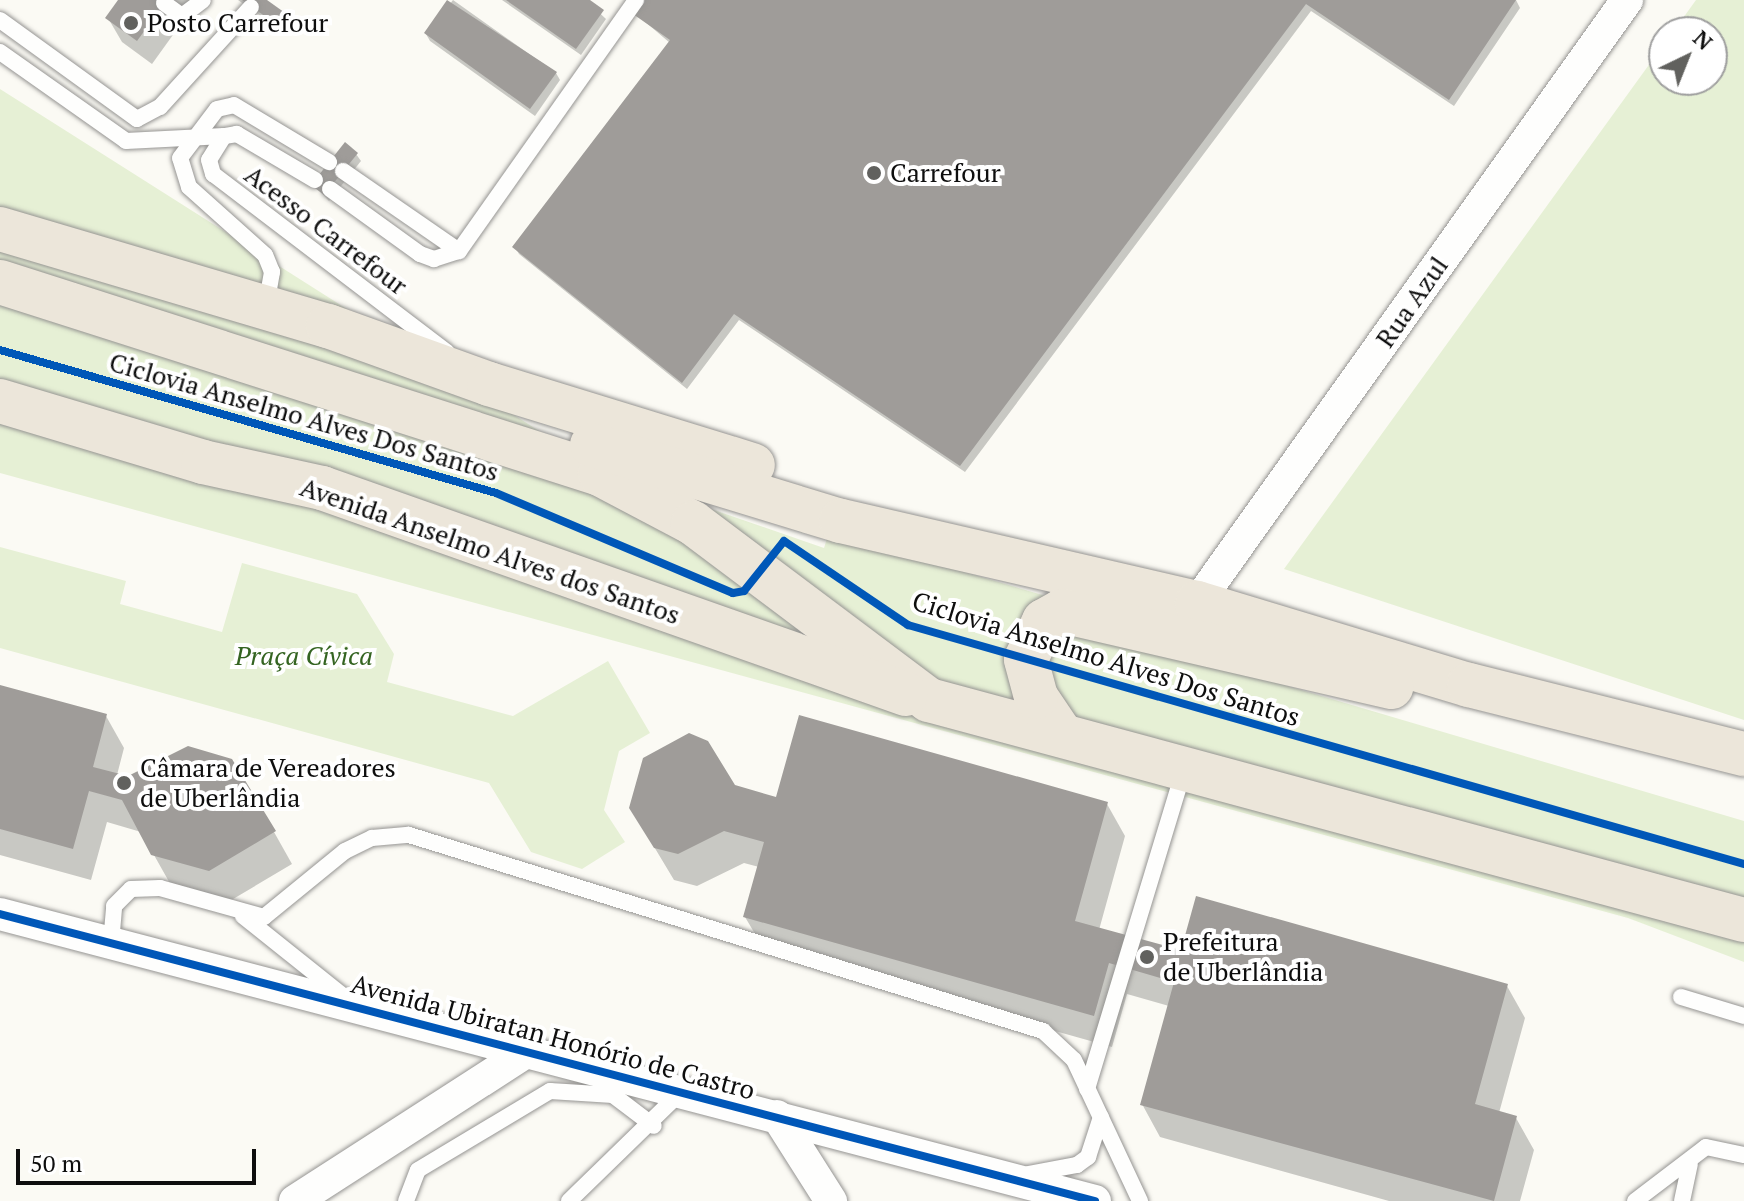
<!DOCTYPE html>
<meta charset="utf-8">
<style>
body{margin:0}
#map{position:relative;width:1744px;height:1201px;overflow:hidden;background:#fbfaf4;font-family:"PT Serif",serif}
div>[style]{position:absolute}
.green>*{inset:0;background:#e6f0d5}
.shadow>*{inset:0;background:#0003}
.building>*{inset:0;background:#9f9c99}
.roads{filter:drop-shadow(0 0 2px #959492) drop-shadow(0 0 2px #959492)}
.service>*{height:16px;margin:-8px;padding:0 8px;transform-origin:8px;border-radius:8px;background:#fefefd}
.minor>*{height:32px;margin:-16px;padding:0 16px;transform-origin:16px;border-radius:16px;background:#fefefd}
.primary>*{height:44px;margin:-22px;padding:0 22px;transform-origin:22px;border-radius:22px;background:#ece6da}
.cycleway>*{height:8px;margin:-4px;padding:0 4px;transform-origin:4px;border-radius:4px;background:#0057b8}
.dots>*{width:22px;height:22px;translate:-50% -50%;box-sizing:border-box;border:4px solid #fff;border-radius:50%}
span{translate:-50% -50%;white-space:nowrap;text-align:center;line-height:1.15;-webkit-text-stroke:8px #fff;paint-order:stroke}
.poi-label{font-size:26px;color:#0e0e0e}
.left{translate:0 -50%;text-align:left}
.street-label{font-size:26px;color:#0e0e0e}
.park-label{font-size:26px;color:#346421;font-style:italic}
.north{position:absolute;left:1648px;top:16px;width:80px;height:80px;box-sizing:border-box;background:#fff;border:2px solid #9f9f9f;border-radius:50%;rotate:43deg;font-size:22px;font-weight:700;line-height:32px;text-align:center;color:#0e0e0e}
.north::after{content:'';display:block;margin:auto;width:28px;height:36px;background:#61615e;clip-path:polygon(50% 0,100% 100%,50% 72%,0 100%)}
.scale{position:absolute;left:16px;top:1149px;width:240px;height:36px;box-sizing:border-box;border:4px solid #0e0e0e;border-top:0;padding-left:10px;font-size:24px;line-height:28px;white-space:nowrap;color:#0e0e0e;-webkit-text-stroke:6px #fff;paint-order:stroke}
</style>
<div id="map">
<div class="green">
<i style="clip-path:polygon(1696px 0,1744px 0,1744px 720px,1284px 569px,1664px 44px,1664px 80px,1712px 80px,1712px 32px,1673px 32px)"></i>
<i style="clip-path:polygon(0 89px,604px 472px,824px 548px,829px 532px,1073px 604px,1068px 621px,1744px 821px,1744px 962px,1628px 918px,0 473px)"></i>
<i style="clip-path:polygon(0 547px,126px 581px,120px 604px,222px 632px,242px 563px,357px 594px,394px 654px,387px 682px,513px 716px,608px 661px,650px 733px,619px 751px,604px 810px,625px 842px,582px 869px,531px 852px,489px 783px,0 648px)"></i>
</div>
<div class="shadow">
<i style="clip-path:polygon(120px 0,198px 0,152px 64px,122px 42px,108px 18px)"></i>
<i style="clip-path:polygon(238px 0,262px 0,291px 24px,285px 33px)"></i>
<i style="clip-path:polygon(453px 0,556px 73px,560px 80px,535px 116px,430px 41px,426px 34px)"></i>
<i style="clip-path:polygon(502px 0,586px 0,606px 19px,581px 55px)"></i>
<i style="clip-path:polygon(645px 0,1516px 0,1520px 8px,1454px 106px,1311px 11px,965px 472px,739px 320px,687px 389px,519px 254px,515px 247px,670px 43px,636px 14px)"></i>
<i style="clip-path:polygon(356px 154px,361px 161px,329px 201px,314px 185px)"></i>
<i style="clip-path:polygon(0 687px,106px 716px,124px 748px,117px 775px,274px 832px,292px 864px,228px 902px,172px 887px,141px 832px,107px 822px,91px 880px,0 855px)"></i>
<i style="clip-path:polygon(734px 787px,777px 799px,1107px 804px,1125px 836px,1099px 930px,1182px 953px,1507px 986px,1525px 1018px,1499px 1113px,1516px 1118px,1534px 1150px,1520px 1201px,1389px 1201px,1160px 1137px,1142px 1104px,1169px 1006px,1127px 994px,1112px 1047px,764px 949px,745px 917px,759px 867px,744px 863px,697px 886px,674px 880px,650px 840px)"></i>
</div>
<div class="building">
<i style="clip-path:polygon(118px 0,167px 0,137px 41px,105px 18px)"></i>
<i style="clip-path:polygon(242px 0,267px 0,288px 15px,280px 27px)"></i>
<i style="clip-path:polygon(447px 0,557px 72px,530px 109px,424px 33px)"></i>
<i style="clip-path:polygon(506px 0,590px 0,604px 10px,576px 49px)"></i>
<i style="clip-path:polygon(643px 0,1516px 0,1449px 100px,1306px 4px,960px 466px,734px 314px,682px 383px,512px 247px,670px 40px,633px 14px)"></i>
<i style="clip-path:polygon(345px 142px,358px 153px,324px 195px,311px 185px)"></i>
<i style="clip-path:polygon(0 685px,107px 714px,93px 767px,128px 776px,188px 746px,232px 759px,276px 831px,209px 871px,151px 855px,122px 800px,89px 791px,73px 849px,0 829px)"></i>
<i style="clip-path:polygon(799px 715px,1108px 802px,1075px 921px,1181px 950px,1196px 896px,1508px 984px,1475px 1104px,1517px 1116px,1494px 1201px,1140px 1105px,1174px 982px,1109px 963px,1094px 1016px,743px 917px,764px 842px,724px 831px,678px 854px,654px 848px,629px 808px,643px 758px,689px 733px,708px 741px,735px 785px,776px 797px)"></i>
</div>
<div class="roads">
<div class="service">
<i style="left:164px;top:3px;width:22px;rotate:36deg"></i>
<i style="left:182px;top:16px;width:26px;rotate:-37deg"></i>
<i style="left:0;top:20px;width:169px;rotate:35.9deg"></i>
<i style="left:137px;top:119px;width:26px;rotate:-28deg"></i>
<i style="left:160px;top:107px;width:135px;rotate:-47.7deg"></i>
<i style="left:0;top:52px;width:154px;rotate:35.2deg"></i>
<i style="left:126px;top:141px;width:98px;rotate:-2.9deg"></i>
<i style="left:343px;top:171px;width:141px;rotate:34.6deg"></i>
<i style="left:315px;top:180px;width:91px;rotate:-149.5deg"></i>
<i style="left:237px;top:134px;width:13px;rotate:171deg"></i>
<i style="left:224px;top:136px;width:28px;rotate:122deg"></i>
<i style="left:209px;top:160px;width:15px;rotate:74deg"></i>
<i style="left:213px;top:174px;width:294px;rotate:37.3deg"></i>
<i style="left:330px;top:189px;width:111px;rotate:35.8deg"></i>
<i style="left:420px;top:254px;width:15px;rotate:20deg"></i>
<i style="left:434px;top:259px;width:26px;rotate:-18deg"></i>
<i style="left:459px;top:251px;width:307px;rotate:-54.8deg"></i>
<i style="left:266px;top:306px;width:35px;rotate:-80deg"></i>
<i style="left:272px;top:272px;width:18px;rotate:-112deg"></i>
<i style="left:265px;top:255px;width:102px;rotate:-138.2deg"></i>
<i style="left:189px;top:187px;width:30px;rotate:-107deg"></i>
<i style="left:180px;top:158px;width:61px;rotate:-52.9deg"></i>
<i style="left:217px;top:109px;width:17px;rotate:-13deg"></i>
<i style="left:234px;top:105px;width:111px;rotate:31deg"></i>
<i style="left:243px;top:916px;width:127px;rotate:38.6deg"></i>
<i style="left:111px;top:943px;width:37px;rotate:-85deg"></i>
<i style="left:114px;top:906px;width:24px;rotate:-45deg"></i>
<i style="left:131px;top:889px;width:29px;rotate:-2deg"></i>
<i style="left:160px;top:888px;width:108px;rotate:15.6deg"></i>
<i style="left:264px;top:917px;width:104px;rotate:-39.2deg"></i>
<i style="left:345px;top:851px;width:30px;rotate:-26deg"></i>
<i style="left:372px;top:838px;width:37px;rotate:-5deg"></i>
<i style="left:409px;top:835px;width:664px;rotate:17.18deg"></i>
<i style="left:1043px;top:1031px;width:42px;rotate:43.1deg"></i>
<i style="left:1074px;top:1060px;width:156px;rotate:64.9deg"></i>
<i style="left:1681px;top:997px;width:66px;rotate:16.8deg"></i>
<i style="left:1087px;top:1089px;width:334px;rotate:-73.1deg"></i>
<i style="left:1028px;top:1174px;width:50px;rotate:-10.4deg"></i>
<i style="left:1077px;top:1165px;width:14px;rotate:-36deg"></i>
<i style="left:1088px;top:1157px;width:42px;rotate:-72deg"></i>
<i style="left:406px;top:1201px;width:33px;rotate:-69deg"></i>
<i style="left:418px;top:1170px;width:154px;rotate:-30.9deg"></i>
<i style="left:550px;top:1091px;width:63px;rotate:3.6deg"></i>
<i style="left:613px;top:1095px;width:51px;rotate:37.1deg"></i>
<i style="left:569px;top:1201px;width:158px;rotate:-44.2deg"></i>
<i style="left:1635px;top:1201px;width:89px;rotate:-37.3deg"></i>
<i style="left:1706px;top:1147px;width:39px;rotate:12deg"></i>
<i style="left:1682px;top:1201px;width:38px;rotate:-78deg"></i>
</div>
<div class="minor">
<i style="left:1197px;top:603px;width:741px;rotate:-54.51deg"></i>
<i style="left:0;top:914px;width:1132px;rotate:14.69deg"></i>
<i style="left:777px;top:1116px;width:101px;rotate:57.6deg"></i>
<i style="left:295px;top:1201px;width:278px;rotate:-32.8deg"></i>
</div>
<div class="primary">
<i style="left:0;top:229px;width:342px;rotate:16.5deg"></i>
<i style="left:328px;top:326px;width:171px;rotate:19.8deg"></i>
<i style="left:489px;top:384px;width:276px;rotate:17.1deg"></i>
<i style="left:0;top:282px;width:630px;rotate:17.74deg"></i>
<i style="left:600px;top:474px;width:105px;rotate:27.8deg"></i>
<i style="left:693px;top:523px;width:295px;rotate:36.9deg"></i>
<i style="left:929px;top:700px;width:844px;rotate:15.11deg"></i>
<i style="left:0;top:401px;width:212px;rotate:16.7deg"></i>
<i style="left:203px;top:462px;width:122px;rotate:12.3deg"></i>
<i style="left:322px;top:488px;width:619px;rotate:19.43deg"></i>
<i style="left:592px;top:445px;width:260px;rotate:17deg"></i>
<i style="left:841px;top:521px;width:365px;rotate:13deg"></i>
<i style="left:1197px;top:603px;width:284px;rotate:16.8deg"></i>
<i style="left:1469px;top:685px;width:284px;rotate:14.1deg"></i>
<i style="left:1061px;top:734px;width:45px;rotate:-124deg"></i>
<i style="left:1036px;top:697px;width:39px;rotate:-105deg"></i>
<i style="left:1026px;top:659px;width:42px;rotate:-64.7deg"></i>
<i style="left:1044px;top:621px;width:21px;rotate:-29deg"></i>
<i style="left:1062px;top:611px;width:338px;rotate:13deg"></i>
</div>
</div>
<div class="cycleway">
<i style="left:0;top:350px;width:516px;rotate:16.08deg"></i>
<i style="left:496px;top:493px;width:257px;rotate:22.9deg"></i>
<i style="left:733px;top:593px;width:11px;rotate:-10deg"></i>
<i style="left:744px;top:591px;width:64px;rotate:-51.3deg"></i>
<i style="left:784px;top:541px;width:150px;rotate:34.1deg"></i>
<i style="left:908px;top:625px;width:869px;rotate:15.95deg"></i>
<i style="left:0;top:914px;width:1132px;rotate:14.69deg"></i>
</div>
<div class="dots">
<i style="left:131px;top:23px;background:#61615e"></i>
<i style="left:874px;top:173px;background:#61615e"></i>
<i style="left:124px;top:783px;background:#61615e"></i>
<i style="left:1147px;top:957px;background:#61615e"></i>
</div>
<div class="poi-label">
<span class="left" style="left:147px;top:23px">Posto Carrefour</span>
<span class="left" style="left:890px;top:173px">Carrefour</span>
<span class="left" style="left:140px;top:783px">Câmara de Vereadores<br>de Uberlândia</span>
<span class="left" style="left:1163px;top:957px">Prefeitura<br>de Uberlândia</span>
</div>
<div class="street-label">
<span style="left:326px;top:230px;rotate:37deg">Acesso Carrefour</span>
<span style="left:1412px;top:302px;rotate:-55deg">Rua Azul</span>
<span style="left:304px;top:417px;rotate:16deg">Ciclovia Anselmo Alves Dos Santos</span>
<span style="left:490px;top:551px;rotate:19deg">Avenida Anselmo Alves dos Santos</span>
<span style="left:1106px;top:659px;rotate:17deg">Ciclovia Anselmo Alves Dos Santos</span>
<span style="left:553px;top:1037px;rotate:15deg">Avenida Ubiratan Honório de Castro</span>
</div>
<div class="park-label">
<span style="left:304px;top:656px">Praça Cívica</span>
</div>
<div class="north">N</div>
<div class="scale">50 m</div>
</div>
